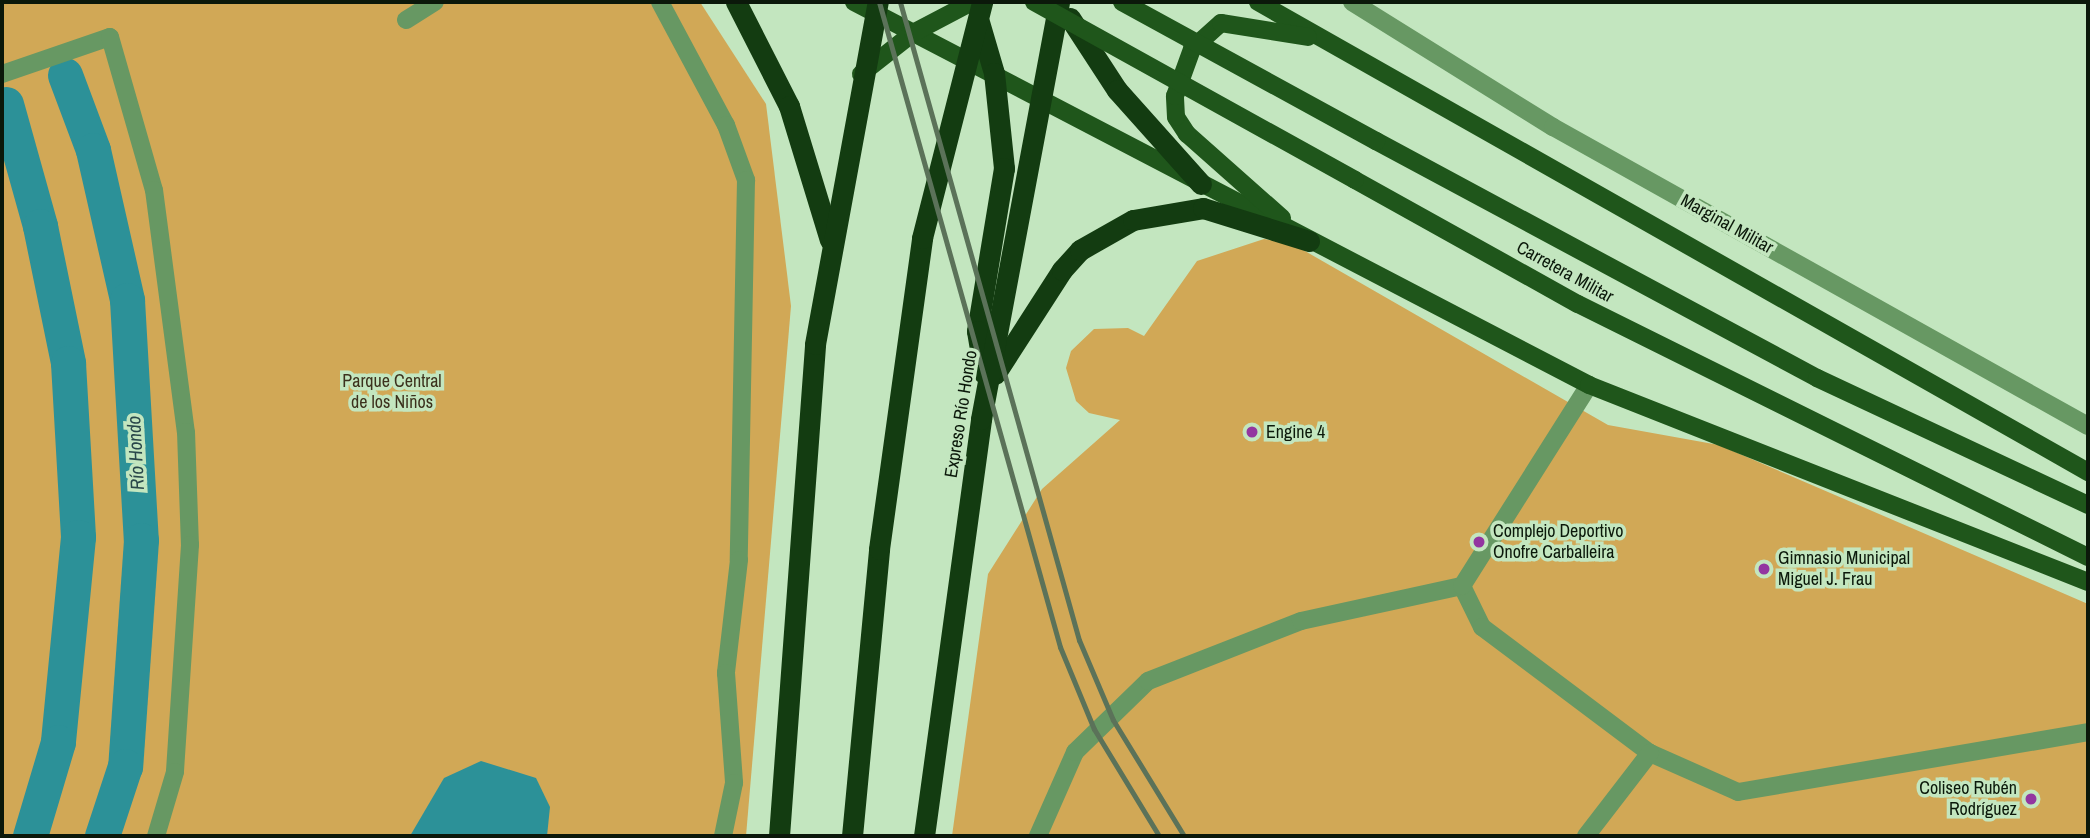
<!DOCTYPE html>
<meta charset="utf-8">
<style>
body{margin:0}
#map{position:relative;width:2090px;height:838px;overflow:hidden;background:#c3e6bf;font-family:"Archivo Narrow",sans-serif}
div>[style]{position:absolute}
.green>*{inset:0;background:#d1a856}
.water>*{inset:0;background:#2c9198}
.canal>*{height:35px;margin:-17.5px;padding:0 17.5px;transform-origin:17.5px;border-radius:17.5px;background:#2c9198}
.minor>*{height:18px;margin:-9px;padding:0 9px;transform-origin:9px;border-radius:9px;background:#679863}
.major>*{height:18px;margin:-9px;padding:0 9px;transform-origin:9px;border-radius:9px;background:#1f561b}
.highway>*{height:21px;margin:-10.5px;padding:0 10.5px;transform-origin:10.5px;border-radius:10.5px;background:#133c11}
.rail>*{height:5px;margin:-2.5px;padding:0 2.5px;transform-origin:2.5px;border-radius:2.5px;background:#5b7259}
.major-bridge>*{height:18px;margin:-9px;padding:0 9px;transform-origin:9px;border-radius:9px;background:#1f561b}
.dots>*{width:19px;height:19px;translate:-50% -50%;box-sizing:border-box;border:4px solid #c3e6bf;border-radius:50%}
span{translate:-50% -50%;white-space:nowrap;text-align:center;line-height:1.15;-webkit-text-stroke:7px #c3e6bf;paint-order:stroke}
.street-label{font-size:18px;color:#0b180a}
.park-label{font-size:18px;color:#3c311d}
.poi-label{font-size:18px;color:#0b180a}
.left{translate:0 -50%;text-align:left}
.right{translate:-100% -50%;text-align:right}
.water-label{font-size:19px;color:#29474a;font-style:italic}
.frame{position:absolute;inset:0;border:4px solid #0b180a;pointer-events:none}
</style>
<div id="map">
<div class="green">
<i style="clip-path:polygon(2px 2px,700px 2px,766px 104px,791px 306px,746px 836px,2px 836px)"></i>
<i style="clip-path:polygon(1264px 239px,1291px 243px,1608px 425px,1719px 445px,2088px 604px,2088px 836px,952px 836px,988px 574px,1042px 489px,1120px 420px,1089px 413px,1076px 401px,1066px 368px,1071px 351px,1094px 329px,1128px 328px,1144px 336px,1197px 261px)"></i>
</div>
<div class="water">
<i style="clip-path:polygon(481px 761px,536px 778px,550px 807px,547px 836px,410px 836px,444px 778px)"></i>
</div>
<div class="canal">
<i style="left:65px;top:75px;width:80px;rotate:69.5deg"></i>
<i style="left:93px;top:150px;width:154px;rotate:77.2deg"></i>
<i style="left:127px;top:300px;width:240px;rotate:86.7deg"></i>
<i style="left:141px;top:540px;width:227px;rotate:94deg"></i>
<i style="left:125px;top:766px;width:74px;rotate:108.2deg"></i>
<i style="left:6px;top:104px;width:127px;rotate:74.4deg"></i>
<i style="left:40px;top:226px;width:140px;rotate:78.4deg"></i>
<i style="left:68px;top:363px;width:174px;rotate:86.7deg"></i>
<i style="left:78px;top:537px;width:206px;rotate:95.6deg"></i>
<i style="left:58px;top:742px;width:98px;rotate:106.6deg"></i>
</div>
<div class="minor">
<i style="left:660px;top:2px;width:140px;rotate:61.8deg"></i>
<i style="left:726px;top:125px;width:59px;rotate:70deg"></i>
<i style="left:746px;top:180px;width:380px;rotate:91.1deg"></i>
<i style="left:739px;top:560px;width:114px;rotate:96.6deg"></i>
<i style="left:726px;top:673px;width:110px;rotate:85.8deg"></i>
<i style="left:734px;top:783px;width:54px;rotate:101.7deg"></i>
<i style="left:1352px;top:2px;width:237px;rotate:31.9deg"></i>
<i style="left:1553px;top:127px;width:613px;rotate:29.2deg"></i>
<i style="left:406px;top:20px;width:34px;rotate:-32deg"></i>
<i style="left:2px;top:74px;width:114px;rotate:-18.9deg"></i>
<i style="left:110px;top:37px;width:159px;rotate:74deg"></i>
<i style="left:154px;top:190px;width:244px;rotate:82.5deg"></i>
<i style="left:186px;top:432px;width:113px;rotate:88deg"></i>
<i style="left:190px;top:545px;width:227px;rotate:93.8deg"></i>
<i style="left:175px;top:772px;width:67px;rotate:106.5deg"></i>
<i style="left:1462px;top:586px;width:46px;rotate:64deg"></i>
<i style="left:1482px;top:627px;width:210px;rotate:36.9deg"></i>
<i style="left:1650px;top:753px;width:96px;rotate:23.9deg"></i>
<i style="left:1738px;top:792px;width:355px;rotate:-9.7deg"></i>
<i style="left:1038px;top:836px;width:92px;rotate:-66.2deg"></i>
<i style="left:1075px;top:752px;width:102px;rotate:-44.2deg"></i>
<i style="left:1148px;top:681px;width:164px;rotate:-21.4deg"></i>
<i style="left:1301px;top:621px;width:165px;rotate:-12.3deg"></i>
<i style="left:1462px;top:586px;width:238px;rotate:-57.7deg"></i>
<i style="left:1586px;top:836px;width:105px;rotate:-52.4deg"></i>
</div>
<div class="major">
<i style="left:854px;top:2px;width:829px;rotate:27.52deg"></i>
<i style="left:1589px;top:385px;width:536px;rotate:21.54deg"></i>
<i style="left:1258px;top:2px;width:954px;rotate:29.52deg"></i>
<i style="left:861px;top:74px;width:66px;rotate:-38.3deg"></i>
<i style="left:913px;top:33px;width:67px;rotate:-27.7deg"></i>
<i style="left:1376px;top:141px;width:501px;rotate:28.25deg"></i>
<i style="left:1817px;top:378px;width:299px;rotate:25.1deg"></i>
<i style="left:1355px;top:180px;width:255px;rotate:29.1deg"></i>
<i style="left:1578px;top:304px;width:569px;rotate:26.39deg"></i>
<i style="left:1282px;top:218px;width:127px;rotate:-138.5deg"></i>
<i style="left:1187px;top:134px;width:20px;rotate:-123deg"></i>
<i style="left:1176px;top:117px;width:21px;rotate:-93deg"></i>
<i style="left:1175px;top:96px;width:50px;rotate:-70.1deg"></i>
<i style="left:1192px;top:49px;width:39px;rotate:-42deg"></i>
<i style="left:1221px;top:23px;width:88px;rotate:9.1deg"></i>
</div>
<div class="highway">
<i style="left:736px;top:2px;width:117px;rotate:63deg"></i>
<i style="left:789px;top:106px;width:140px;rotate:73deg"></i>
<i style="left:1070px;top:18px;width:86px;rotate:56.9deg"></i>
<i style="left:1117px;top:90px;width:126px;rotate:48.2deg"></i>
<i style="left:979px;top:22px;width:53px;rotate:73.6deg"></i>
<i style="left:994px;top:73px;width:96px;rotate:84deg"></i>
<i style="left:1004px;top:168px;width:165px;rotate:99.4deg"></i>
<i style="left:977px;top:331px;width:43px;rotate:80.5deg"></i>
<i style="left:995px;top:374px;width:124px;rotate:-57.2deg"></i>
<i style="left:1062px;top:270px;width:27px;rotate:-48deg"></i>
<i style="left:1080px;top:250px;width:61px;rotate:-29.5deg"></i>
<i style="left:1133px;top:220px;width:71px;rotate:-9.7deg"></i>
<i style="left:1203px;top:208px;width:111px;rotate:17.3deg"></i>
<i style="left:779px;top:836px;width:493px;rotate:-85.8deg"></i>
<i style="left:815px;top:344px;width:348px;rotate:-79.6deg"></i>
<i style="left:852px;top:836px;width:288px;rotate:-84.6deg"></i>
<i style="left:879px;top:549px;width:314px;rotate:-82.1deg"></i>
<i style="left:922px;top:238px;width:244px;rotate:-75.7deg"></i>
<i style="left:924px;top:836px;width:421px;rotate:-82.2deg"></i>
<i style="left:981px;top:419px;width:424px;rotate:-79.4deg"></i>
</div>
<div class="rail">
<i style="left:879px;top:2px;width:670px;rotate:74.32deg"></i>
<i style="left:1060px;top:647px;width:89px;rotate:67.5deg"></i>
<i style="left:1094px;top:729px;width:125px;rotate:58.7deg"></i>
<i style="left:900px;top:2px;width:663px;rotate:74.33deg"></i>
<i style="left:1079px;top:640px;width:87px;rotate:67deg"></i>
<i style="left:1113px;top:720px;width:136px;rotate:58.5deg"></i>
</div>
<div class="major-bridge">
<i style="left:1034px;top:2px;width:367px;rotate:29deg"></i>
<i style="left:1122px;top:2px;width:290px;rotate:28.7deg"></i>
</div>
<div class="dots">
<i style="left:1252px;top:432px;background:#9336a0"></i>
<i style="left:1479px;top:542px;background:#9336a0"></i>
<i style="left:1764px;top:569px;background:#9336a0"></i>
<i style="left:2031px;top:799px;background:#9336a0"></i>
</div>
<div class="street-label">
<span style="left:1727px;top:224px;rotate:29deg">Marginal Militar</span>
<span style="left:1565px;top:272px;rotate:29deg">Carretera Militar</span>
<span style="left:961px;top:414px;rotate:-81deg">Expreso Río Hondo</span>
</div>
<div class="park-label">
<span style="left:392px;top:392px">Parque Central<br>de los Niños</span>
</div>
<div class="poi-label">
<span class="left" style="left:1266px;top:432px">Engine 4</span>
<span class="left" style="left:1493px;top:542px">Complejo Deportivo<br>Onofre Carballeira</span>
<span class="left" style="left:1778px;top:569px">Gimnasio Municipal<br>Miguel J. Frau</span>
<span class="right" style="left:2017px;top:799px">Coliseo Rubén<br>Rodríguez</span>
</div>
<div class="water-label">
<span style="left:136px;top:453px;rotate:-93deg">Río Hondo</span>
</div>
<div class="frame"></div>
</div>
